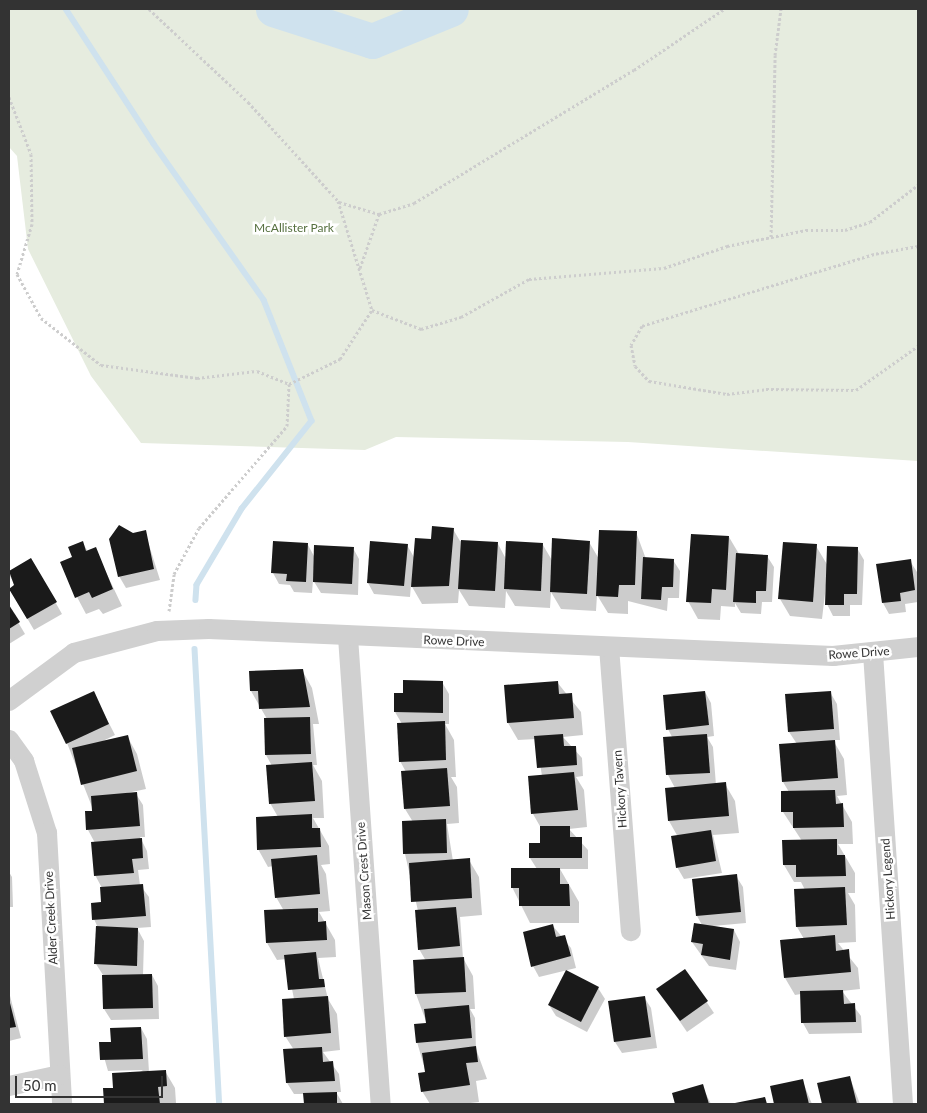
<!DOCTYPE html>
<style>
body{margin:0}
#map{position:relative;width:927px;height:1113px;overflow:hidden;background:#fff;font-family:Lato,sans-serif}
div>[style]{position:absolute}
.green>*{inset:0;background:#e6ecdf}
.shadow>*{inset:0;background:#0003}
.stream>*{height:5.5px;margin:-2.75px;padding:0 2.75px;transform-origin:2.75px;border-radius:2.75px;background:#cfe2ee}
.river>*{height:35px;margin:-17.5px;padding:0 17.5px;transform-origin:17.5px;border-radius:17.5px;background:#cfe2ee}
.building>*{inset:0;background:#1a1a1a}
.path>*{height:3px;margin-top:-1.5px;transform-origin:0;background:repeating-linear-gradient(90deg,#cdcdcd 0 2.5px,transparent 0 5px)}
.street>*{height:20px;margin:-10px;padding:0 10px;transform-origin:10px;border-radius:10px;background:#d0d0d0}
span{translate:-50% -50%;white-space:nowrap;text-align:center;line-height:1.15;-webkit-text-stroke:5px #fff;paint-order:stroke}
.park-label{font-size:12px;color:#56703f}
.street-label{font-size:12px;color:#333}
.frame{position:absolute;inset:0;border:10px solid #333;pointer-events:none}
.scale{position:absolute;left:15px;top:1076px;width:148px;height:22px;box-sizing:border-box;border:2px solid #333;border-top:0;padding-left:6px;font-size:15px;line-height:18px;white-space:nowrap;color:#333;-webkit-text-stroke:4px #fff;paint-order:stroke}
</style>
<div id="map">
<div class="green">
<i style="clip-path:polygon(9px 9px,918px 9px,918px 461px,628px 442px,396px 437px,365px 450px,141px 443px,91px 376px,28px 249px,17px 156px,9px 147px)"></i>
</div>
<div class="shadow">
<i style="clip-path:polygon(453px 529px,460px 541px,498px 544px,506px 559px,543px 545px,553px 562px,589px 542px,599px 559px,636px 532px,646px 559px,673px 560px,680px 571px,679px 598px,668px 598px,667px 611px,628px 601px,628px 614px,608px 613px,597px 595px,596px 611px,561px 609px,551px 592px,550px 608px,515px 606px,506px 591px,505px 608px,469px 606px,459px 590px,458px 603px,422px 604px,411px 585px,410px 597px,374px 594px,368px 583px,407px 545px,415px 559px,432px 541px)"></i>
<i style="clip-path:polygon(145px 532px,160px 580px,126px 588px,119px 576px)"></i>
<i style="clip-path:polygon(729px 537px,739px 554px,767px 556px,774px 567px,772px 602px,762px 602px,761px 614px,741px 613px,735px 603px,735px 607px,721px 606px,720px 620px,698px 619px,688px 601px)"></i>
<i style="clip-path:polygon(83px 543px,88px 552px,95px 549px,122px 606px,103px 614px,99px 609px,86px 614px,77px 597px,74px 558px)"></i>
<i style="clip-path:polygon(308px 545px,315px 558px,353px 548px,359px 559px,358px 595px,321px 593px,313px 580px,312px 593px,294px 592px,290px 585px,279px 584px,273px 573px)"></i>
<i style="clip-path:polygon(816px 546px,828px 566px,857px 548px,864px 560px,862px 605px,850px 605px,850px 616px,833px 616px,827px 604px,827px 577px,822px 619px,790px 616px,780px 599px)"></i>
<i style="clip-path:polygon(31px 559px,62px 614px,34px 630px,10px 589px,15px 586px,9px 574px)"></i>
<i style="clip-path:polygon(910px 561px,917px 572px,918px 602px,905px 604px,906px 612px,889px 614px,883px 603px)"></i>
<i style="clip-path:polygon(9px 607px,25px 634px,9px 644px)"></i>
<i style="clip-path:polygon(302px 670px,312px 688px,319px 724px,313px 724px,317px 765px,313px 765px,322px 781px,324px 818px,313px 818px,329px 846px,330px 864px,321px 865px,326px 874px,330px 911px,319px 912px,335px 940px,336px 957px,318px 958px,328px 999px,337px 1014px,340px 1050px,323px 1052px,339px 1074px,341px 1092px,336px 1092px,343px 1104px,305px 1104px,305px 1094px,294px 1094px,287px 1083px,285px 1051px,294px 1050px,285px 1036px,294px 999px,286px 959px,277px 960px,267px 943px,284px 911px,276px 897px,273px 866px,268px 867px,258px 849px,278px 817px,270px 803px,272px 766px,266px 755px,267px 719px,251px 691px)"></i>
<i style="clip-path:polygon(442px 682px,449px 694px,449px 724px,445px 724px,454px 740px,456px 777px,451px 777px,457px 787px,459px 823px,447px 824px,453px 861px,469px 860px,479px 877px,482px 915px,460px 917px,463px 958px,473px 976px,475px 1009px,470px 1009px,475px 1018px,476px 1049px,487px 1079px,476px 1081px,479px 1102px,462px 1104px,430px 1104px,422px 1091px,426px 1073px,417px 1042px,427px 1024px,416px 994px,414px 961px,426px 961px,419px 949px,418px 911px,405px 854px,403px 822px,413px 822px,405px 809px,406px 772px,400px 761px,402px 724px,395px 712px,404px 694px)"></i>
<i style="clip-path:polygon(557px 682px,581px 712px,583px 735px,563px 737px,582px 758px,583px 776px,576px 777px,584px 790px,587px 827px,569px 829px,588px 850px,588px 869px,560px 869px,579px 902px,579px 923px,530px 923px,512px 887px,537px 869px,530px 858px,530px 844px,541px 844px,541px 828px,533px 814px,542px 776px,536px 739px,518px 740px,508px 723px,505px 686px)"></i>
<i style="clip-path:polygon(93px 692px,115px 735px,103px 741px,127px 736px,137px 754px,146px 789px,127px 793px,136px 794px,143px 805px,145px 837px,140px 837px,147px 851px,149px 869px,138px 870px,140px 885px,149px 897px,151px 927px,137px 928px,144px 941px,143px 975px,152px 975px,158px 986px,159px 1019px,111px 1020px,104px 1009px,103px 975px,96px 964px,98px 928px,94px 919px,102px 904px,102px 888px,95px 875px,95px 843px,88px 830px,94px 812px,67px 743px)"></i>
<i style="clip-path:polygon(705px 692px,711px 703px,714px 736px,707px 737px,713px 747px,716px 785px,725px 784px,735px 801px,739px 833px,713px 835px,722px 873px,684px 879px,677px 867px,678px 837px,669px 821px,675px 788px,668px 775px,665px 738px,672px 737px,668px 729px)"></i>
<i style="clip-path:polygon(830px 692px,837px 704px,840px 740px,833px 740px,844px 759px,847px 795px,837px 796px,852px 822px,853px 844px,838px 844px,855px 873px,855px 893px,848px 893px,855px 905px,856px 942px,838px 943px,858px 968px,860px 989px,842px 991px,861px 1016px,862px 1033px,809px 1034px,803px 1023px,801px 994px,795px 995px,785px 978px,804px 939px,797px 927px,795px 890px,805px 890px,801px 882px,794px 882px,784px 865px,784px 841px,802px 841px,783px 812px,789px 792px,783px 782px,797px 744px,789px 732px)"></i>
<i style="clip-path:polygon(9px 872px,12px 877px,13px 907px,9px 907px)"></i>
<i style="clip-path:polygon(736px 876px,743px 887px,746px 923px,713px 926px,734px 930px,740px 942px,736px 970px,709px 966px,692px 942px,702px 925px,697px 916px)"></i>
<i style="clip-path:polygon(553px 926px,571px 948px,576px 968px,539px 977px,533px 966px)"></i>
<i style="clip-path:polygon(685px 970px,714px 1013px,687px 1032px,665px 1000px)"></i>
<i style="clip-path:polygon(598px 988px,605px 999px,587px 1032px,556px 1016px,549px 1005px)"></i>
<i style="clip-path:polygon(9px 992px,21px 1038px,9px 1041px)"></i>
<i style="clip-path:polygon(644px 997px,651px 1008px,657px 1048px,622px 1053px,615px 1042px,609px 1002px)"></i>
<i style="clip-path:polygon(141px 1028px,147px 1039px,149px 1072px,165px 1071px,175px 1088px,176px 1103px,105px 1104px,104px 1090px,115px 1089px,143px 1070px,108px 1071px,100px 1043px,112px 1043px)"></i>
<i style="clip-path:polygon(850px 1078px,860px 1104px,823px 1104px,819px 1084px)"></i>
<i style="clip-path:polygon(802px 1080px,812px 1104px,776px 1104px,771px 1087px)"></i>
<i style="clip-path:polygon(702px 1086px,711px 1104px,677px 1104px,674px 1094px)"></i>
</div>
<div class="stream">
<i style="left:66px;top:9px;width:161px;rotate:56.9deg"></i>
<i style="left:154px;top:144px;width:191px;rotate:54.8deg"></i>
<i style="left:264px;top:300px;width:130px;rotate:68.4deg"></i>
<i style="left:312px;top:421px;width:112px;rotate:128.5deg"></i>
<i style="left:242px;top:509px;width:88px;rotate:120.6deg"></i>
<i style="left:197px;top:585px;width:15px;rotate:94deg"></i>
<i style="left:195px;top:649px;width:456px;rotate:86.9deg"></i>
</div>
<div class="river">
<i style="left:273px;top:9px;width:104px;rotate:17.9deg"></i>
<i style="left:372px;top:41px;width:85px;rotate:-22.1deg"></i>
</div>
<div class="building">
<i style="clip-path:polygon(119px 525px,133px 533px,146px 530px,154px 569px,118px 577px,109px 539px)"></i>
<i style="clip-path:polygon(432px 526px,454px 528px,449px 586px,411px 587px,415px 538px,431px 539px)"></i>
<i style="clip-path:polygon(599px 530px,637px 531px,635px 585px,619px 585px,618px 597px,596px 596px)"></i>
<i style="clip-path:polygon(691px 534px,729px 536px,726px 590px,712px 589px,711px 603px,686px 602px)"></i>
<i style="clip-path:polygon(552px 538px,590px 541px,587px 594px,550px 592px)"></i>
<i style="clip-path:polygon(461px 540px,498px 542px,495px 591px,458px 589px)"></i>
<i style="clip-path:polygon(83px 541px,86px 551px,96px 547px,113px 589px,92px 598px,89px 592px,75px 598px,60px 562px,72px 557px,68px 547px)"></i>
<i style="clip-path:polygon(273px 541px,308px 543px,306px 582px,286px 581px,287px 574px,271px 573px)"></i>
<i style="clip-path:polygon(370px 541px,408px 544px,404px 586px,367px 583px)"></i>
<i style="clip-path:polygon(506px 541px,543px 543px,541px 591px,504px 589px)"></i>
<i style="clip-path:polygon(783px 542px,817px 544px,813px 602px,778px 599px)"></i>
<i style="clip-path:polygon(314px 545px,354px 547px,352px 584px,313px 582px)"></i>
<i style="clip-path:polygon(827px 546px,858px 547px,857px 594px,844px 594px,844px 605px,825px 605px)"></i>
<i style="clip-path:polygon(736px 553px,768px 555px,766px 591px,756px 591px,756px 603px,733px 602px)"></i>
<i style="clip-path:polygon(643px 557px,674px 559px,673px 587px,662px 587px,661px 600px,641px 599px)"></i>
<i style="clip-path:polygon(31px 558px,57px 602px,27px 619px,9px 589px,14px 585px,9px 571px)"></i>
<i style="clip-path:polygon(911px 559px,915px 590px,900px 593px,901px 601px,882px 603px,876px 564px)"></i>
<i style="clip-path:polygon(9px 605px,20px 622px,9px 629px)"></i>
<i style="clip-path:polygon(303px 669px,310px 707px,259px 709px,258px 691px,250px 691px,249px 671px)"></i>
<i style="clip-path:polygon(403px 680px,443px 681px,443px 713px,394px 712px,394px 693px,403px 693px)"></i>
<i style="clip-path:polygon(558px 681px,559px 694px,572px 693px,574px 718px,507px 723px,504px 685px)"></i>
<i style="clip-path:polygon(94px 691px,109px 724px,66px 744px,50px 711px)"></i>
<i style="clip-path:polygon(705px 691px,709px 725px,666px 730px,663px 695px)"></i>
<i style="clip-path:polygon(831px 691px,834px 729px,788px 732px,785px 694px)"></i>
<i style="clip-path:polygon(310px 717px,311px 754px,265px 755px,264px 718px)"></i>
<i style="clip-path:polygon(445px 721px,446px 760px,399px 762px,397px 723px)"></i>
<i style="clip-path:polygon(563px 734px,564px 746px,576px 746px,577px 765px,537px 768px,534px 736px)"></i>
<i style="clip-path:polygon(707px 734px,710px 773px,666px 775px,663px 737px)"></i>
<i style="clip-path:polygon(128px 735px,137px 771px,81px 785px,72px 748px)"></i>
<i style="clip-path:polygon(835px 740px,838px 778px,782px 782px,779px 744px)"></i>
<i style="clip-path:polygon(312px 762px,315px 801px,269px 804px,266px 765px)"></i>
<i style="clip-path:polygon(447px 768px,450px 806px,404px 809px,401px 771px)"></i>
<i style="clip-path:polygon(574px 772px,578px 810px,531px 814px,528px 776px)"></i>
<i style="clip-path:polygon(726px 782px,729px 816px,668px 821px,665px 788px)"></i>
<i style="clip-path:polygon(835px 790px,836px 804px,843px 803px,844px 827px,793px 828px,793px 812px,781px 812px,781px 791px)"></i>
<i style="clip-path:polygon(137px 792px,140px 826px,86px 830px,85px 811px,92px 811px,91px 796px)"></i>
<i style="clip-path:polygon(312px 814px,312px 828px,320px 828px,321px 847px,257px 850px,256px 817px)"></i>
<i style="clip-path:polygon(446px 819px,447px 853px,403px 854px,402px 821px)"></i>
<i style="clip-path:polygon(540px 826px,570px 826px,570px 837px,582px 837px,582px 858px,529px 858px,529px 843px,540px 843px)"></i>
<i style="clip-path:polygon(711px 830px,716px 861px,676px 868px,671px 836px)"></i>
<i style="clip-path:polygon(142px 838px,143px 858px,132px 859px,134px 873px,94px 876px,91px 842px)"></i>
<i style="clip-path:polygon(837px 839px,837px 855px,845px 855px,846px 876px,796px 877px,796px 865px,783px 865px,782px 840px)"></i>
<i style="clip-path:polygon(317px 855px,320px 894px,275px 898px,271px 859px)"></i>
<i style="clip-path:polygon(470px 858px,472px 898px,411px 902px,409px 863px)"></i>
<i style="clip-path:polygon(511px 868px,560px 868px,560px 884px,569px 884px,570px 906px,519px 906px,519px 888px,511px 888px)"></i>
<i style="clip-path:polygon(737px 874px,741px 912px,696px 916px,692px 879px)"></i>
<i style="clip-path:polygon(143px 884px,146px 916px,92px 920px,91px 903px,101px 902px,100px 887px)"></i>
<i style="clip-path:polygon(845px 887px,847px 925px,796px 927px,794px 889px)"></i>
<i style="clip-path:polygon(456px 907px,460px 946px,418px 950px,415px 910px)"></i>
<i style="clip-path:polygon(318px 908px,318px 922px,326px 921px,327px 940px,266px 943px,264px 910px)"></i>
<i style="clip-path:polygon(694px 923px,734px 929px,730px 960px,701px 955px,703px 944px,691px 942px)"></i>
<i style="clip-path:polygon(553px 924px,556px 937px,565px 935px,571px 956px,531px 967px,523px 932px)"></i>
<i style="clip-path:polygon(96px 926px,138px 928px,137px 966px,94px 964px)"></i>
<i style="clip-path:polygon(835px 935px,836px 951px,849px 949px,851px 972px,784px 978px,780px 940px)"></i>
<i style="clip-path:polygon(316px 952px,319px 979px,324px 979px,325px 987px,288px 990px,284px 955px)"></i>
<i style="clip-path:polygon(464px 957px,466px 992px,415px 994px,413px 960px)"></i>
<i style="clip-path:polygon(685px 969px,708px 1001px,680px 1021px,656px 989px)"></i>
<i style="clip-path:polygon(566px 970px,599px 987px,581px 1022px,548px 1005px)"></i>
<i style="clip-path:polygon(152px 974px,153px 1008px,103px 1009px,102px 975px)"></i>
<i style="clip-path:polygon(843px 990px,844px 1004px,855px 1003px,856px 1022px,801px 1023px,800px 991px)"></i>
<i style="clip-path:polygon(328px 996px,331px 1033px,284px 1037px,282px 999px)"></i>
<i style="clip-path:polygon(645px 996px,651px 1037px,614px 1042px,608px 1001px)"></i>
<i style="clip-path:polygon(9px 999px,16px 1027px,9px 1028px)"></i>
<i style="clip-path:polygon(469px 1005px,472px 1038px,416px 1043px,414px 1024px,426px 1023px,424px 1009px)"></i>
<i style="clip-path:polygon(141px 1027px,143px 1059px,100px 1060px,99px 1042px,111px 1042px,110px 1028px)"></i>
<i style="clip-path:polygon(476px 1046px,478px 1062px,466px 1063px,470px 1085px,421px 1092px,418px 1073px,425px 1072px,422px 1053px)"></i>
<i style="clip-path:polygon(322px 1047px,323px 1062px,333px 1061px,335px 1081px,286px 1083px,283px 1049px)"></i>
<i style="clip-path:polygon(166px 1070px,167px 1086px,158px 1087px,160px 1104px,104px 1104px,103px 1088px,113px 1088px,112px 1073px)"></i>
<i style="clip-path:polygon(850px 1076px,857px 1104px,822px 1104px,817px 1083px)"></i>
<i style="clip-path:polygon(803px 1079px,809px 1104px,774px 1104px,770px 1086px)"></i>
<i style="clip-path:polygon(703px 1084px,709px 1104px,675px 1104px,672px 1093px)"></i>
<i style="clip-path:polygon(337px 1092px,337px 1104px,304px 1104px,303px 1093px)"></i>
<i style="clip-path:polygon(765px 1097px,767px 1104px,735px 1104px,735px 1103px)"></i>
</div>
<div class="path">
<i style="left:149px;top:9px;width:136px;rotate:43.2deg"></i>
<i style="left:248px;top:102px;width:134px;rotate:47.7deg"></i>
<i style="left:338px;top:201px;width:114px;rotate:72.7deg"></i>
<i style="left:372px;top:310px;width:53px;rotate:21.2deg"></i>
<i style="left:421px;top:329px;width:42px;rotate:-16.7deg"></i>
<i style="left:461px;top:317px;width:78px;rotate:-29.2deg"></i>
<i style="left:529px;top:279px;width:135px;rotate:-4.7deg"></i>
<i style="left:664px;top:268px;width:67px;rotate:-19.2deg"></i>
<i style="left:727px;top:246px;width:81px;rotate:-11.4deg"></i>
<i style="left:806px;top:230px;width:39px"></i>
<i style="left:845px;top:230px;width:26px;rotate:-18deg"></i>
<i style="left:870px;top:222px;width:61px;rotate:-37.6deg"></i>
<i style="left:9px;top:97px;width:61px;rotate:68.9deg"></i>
<i style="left:31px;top:154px;width:70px;rotate:89.2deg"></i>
<i style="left:32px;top:224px;width:52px;rotate:106.7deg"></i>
<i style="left:17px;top:274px;width:50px;rotate:61.4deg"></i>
<i style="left:41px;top:318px;width:76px;rotate:38.1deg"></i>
<i style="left:101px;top:365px;width:97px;rotate:7.7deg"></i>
<i style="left:197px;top:378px;width:60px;rotate:-6.7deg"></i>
<i style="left:257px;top:371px;width:35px;rotate:22deg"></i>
<i style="left:289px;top:384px;width:57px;rotate:-26.1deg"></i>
<i style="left:340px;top:359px;width:59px;rotate:-56.9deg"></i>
<i style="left:339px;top:202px;width:42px;rotate:16.7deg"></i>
<i style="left:379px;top:214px;width:37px;rotate:-17deg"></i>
<i style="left:414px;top:203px;width:257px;rotate:-31.2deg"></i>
<i style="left:634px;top:70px;width:109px;rotate:-34.1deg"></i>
<i style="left:771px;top:237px;width:182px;rotate:-88.7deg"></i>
<i style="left:775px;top:55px;width:46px;rotate:-82.6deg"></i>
<i style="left:918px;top:246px;width:45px;rotate:169.7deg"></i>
<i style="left:874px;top:254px;width:243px;rotate:162.8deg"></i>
<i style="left:642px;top:326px;width:22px;rotate:120deg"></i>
<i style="left:631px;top:345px;width:21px;rotate:79deg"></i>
<i style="left:635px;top:366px;width:21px;rotate:47deg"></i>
<i style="left:649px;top:381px;width:79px;rotate:9.5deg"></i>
<i style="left:727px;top:394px;width:39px;rotate:-7deg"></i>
<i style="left:766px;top:389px;width:90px;rotate:0.6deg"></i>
<i style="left:856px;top:390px;width:76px;rotate:-35.4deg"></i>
<i style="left:360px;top:268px;width:57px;rotate:-70.6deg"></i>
<i style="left:169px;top:611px;width:37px;rotate:-82deg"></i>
<i style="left:174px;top:574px;width:52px;rotate:-61.5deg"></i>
<i style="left:199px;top:528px;width:135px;rotate:-49.2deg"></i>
<i style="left:287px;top:426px;width:42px;rotate:-87.3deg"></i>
</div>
<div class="street">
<i style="left:348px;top:637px;width:468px;rotate:86deg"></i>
<i style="left:609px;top:647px;width:285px;rotate:85.6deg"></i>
<i style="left:873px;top:653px;width:452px;rotate:86.2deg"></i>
<i style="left:9px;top:701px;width:81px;rotate:-36.4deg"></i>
<i style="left:74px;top:653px;width:86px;rotate:-14.8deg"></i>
<i style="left:157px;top:631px;width:52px;rotate:-2.2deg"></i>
<i style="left:209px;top:629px;width:625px;rotate:2.48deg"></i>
<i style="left:833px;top:656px;width:85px;rotate:-6deg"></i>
<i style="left:9px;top:740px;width:26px;rotate:54deg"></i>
<i style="left:24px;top:761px;width:76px;rotate:72.3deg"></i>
<i style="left:47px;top:833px;width:271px;rotate:86.8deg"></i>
<i style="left:9px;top:1086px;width:52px;rotate:-12.2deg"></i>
</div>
<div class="park-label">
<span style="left:294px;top:228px">McAllister Park</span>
</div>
<div class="street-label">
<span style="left:454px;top:641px;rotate:2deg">Rowe Drive</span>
<span style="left:859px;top:653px;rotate:-4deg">Rowe Drive</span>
<span style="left:620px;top:789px;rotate:-94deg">Hickory Tavern</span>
<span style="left:364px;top:871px;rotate:-94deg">Mason Crest Drive</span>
<span style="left:888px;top:879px;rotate:-94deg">Hickory Legend</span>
<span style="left:51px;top:918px;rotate:-93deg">Alder Creek Drive</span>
</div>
<div class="frame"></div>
<div class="scale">50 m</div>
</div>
